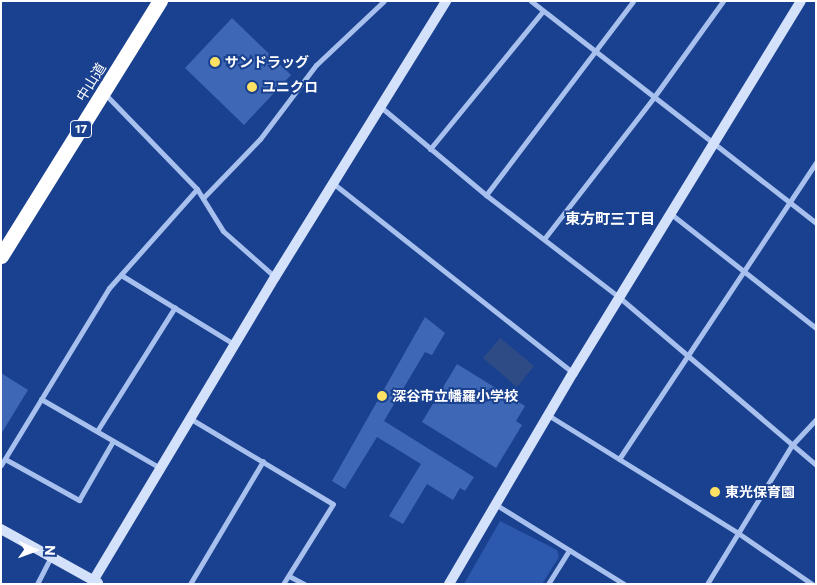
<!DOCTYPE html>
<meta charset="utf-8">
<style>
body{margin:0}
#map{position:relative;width:817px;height:585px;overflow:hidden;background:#1a418f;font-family:Commissioner,"Noto Sans JP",sans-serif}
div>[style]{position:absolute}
.green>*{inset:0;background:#2c59ad}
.water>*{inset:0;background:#2e4b85}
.building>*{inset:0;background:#3e67b5}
.street>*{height:5px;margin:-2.5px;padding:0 2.5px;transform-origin:2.5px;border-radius:2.5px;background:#a7c0ee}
.secondary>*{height:10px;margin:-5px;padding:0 5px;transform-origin:5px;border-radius:5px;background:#d4e1fa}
.highway>*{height:15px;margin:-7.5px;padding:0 7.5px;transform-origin:7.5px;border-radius:7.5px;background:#fff}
.dots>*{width:14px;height:14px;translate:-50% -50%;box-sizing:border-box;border:2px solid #1a418f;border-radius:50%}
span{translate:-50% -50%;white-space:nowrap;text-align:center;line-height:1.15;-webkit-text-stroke:4px #1a418f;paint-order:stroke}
.shield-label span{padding:1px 4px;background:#1a418f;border:1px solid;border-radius:4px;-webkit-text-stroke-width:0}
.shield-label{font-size:12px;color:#fff;font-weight:700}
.poi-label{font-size:14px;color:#fff;font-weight:700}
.left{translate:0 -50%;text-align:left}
.street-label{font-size:14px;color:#fff}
.neighbourhood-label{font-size:15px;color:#fff;font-weight:700}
.frame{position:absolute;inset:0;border:2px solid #fff;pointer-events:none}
.north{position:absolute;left:10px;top:525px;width:50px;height:50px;-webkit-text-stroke:4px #1a418f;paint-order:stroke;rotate:92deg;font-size:14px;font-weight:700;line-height:20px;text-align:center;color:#fff}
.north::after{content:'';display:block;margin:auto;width:18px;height:22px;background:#fff;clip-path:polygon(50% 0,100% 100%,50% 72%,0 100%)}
</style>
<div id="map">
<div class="green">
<i style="clip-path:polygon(500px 521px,557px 550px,559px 557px,542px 584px,464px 584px)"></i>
</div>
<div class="water">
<i style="clip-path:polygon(500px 338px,534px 366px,517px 387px,483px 358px)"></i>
</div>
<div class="building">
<i style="clip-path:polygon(232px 18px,291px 75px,244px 125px,185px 68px)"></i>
<i style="clip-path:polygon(425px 317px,445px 333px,432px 355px,425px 352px,384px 421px,474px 477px,465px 491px,460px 488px,453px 500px,427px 484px,403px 524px,389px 516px,421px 464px,377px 437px,345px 489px,332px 481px)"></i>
<i style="clip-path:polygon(457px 364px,525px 406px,516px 421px,522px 425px,496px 468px,422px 422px)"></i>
<i style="clip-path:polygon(1px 373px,28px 390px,1px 434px)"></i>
</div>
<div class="street">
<i style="left:531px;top:1px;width:361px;rotate:37.9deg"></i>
<i style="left:104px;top:93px;width:134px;rotate:45.9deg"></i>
<i style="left:382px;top:108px;width:136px;rotate:39.9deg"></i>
<i style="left:486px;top:195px;width:169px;rotate:37.5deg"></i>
<i style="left:620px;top:298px;width:257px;rotate:40.4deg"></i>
<i style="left:430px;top:149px;width:178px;rotate:-50.7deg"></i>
<i style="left:334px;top:184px;width:305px;rotate:38.3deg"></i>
<i style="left:486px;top:195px;width:243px;rotate:-52.8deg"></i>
<i style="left:203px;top:198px;width:82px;rotate:-46deg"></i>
<i style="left:260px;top:139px;width:93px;rotate:-52.9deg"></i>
<i style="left:316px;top:65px;width:93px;rotate:-43.3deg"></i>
<i style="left:671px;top:214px;width:184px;rotate:38.2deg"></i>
<i style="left:544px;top:239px;width:180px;rotate:-52.2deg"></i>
<i style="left:654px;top:97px;width:118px;rotate:-54.3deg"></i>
<i style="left:121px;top:275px;width:132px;rotate:31.4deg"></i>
<i style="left:41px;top:399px;width:138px;rotate:30.1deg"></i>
<i style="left:548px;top:415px;width:224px;rotate:31.8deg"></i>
<i style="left:738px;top:533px;width:90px;rotate:34.6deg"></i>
<i style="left:191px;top:419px;width:165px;rotate:30.9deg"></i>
<i style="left:333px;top:504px;width:94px;rotate:122deg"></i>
<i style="left:97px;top:431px;width:146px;rotate:-57.8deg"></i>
<i style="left:5px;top:459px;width:85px;rotate:29deg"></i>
<i style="left:79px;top:500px;width:68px;rotate:-60deg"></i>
<i style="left:619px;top:459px;width:356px;rotate:-56.4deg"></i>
<i style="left:1px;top:465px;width:207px;rotate:-58.6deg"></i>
<i style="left:109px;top:288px;width:132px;rotate:-48.4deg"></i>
<i style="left:197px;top:189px;width:49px;rotate:58.2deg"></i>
<i style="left:223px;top:231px;width:69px;rotate:41.5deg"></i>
<i style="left:495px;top:504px;width:152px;rotate:31.8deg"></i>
<i style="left:289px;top:576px;width:17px;rotate:28deg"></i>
<i style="left:37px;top:584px;width:30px;rotate:-63deg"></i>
<i style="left:190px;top:584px;width:143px;rotate:-59.3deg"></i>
<i style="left:548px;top:584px;width:40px;rotate:-58deg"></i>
<i style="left:707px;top:584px;width:163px;rotate:-58.6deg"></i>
<i style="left:792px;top:445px;width:35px;rotate:-47deg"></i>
</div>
<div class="secondary">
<i style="left:1px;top:529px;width:111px;rotate:29.1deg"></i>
<i style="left:93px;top:581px;width:354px;rotate:-59.1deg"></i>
<i style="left:275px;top:277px;width:325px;rotate:-58.2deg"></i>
<i style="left:449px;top:584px;width:245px;rotate:-59.6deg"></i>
<i style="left:573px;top:373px;width:436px;rotate:-58.5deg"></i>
</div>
<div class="highway">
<i style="left:1px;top:256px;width:301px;rotate:-58.1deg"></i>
</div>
<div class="dots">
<i style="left:215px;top:62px;background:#ffe264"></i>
<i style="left:252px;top:87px;background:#ffe264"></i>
<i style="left:382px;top:396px;background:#ffe264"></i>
<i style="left:715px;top:492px;background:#ffe264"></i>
</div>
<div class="shield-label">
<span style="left:81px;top:129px">17</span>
</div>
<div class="poi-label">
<span class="left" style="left:225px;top:62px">サンドラッグ</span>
<span class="left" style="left:262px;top:87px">ユニクロ</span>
<span class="left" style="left:392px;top:396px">深谷市立幡羅小学校</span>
<span class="left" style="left:725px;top:492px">東光保育園</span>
</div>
<div class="street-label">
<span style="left:91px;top:82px;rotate:-58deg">中山道</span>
</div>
<div class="neighbourhood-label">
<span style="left:610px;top:219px">東方町三丁目</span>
</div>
<div class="frame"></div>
<div class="north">N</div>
</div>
